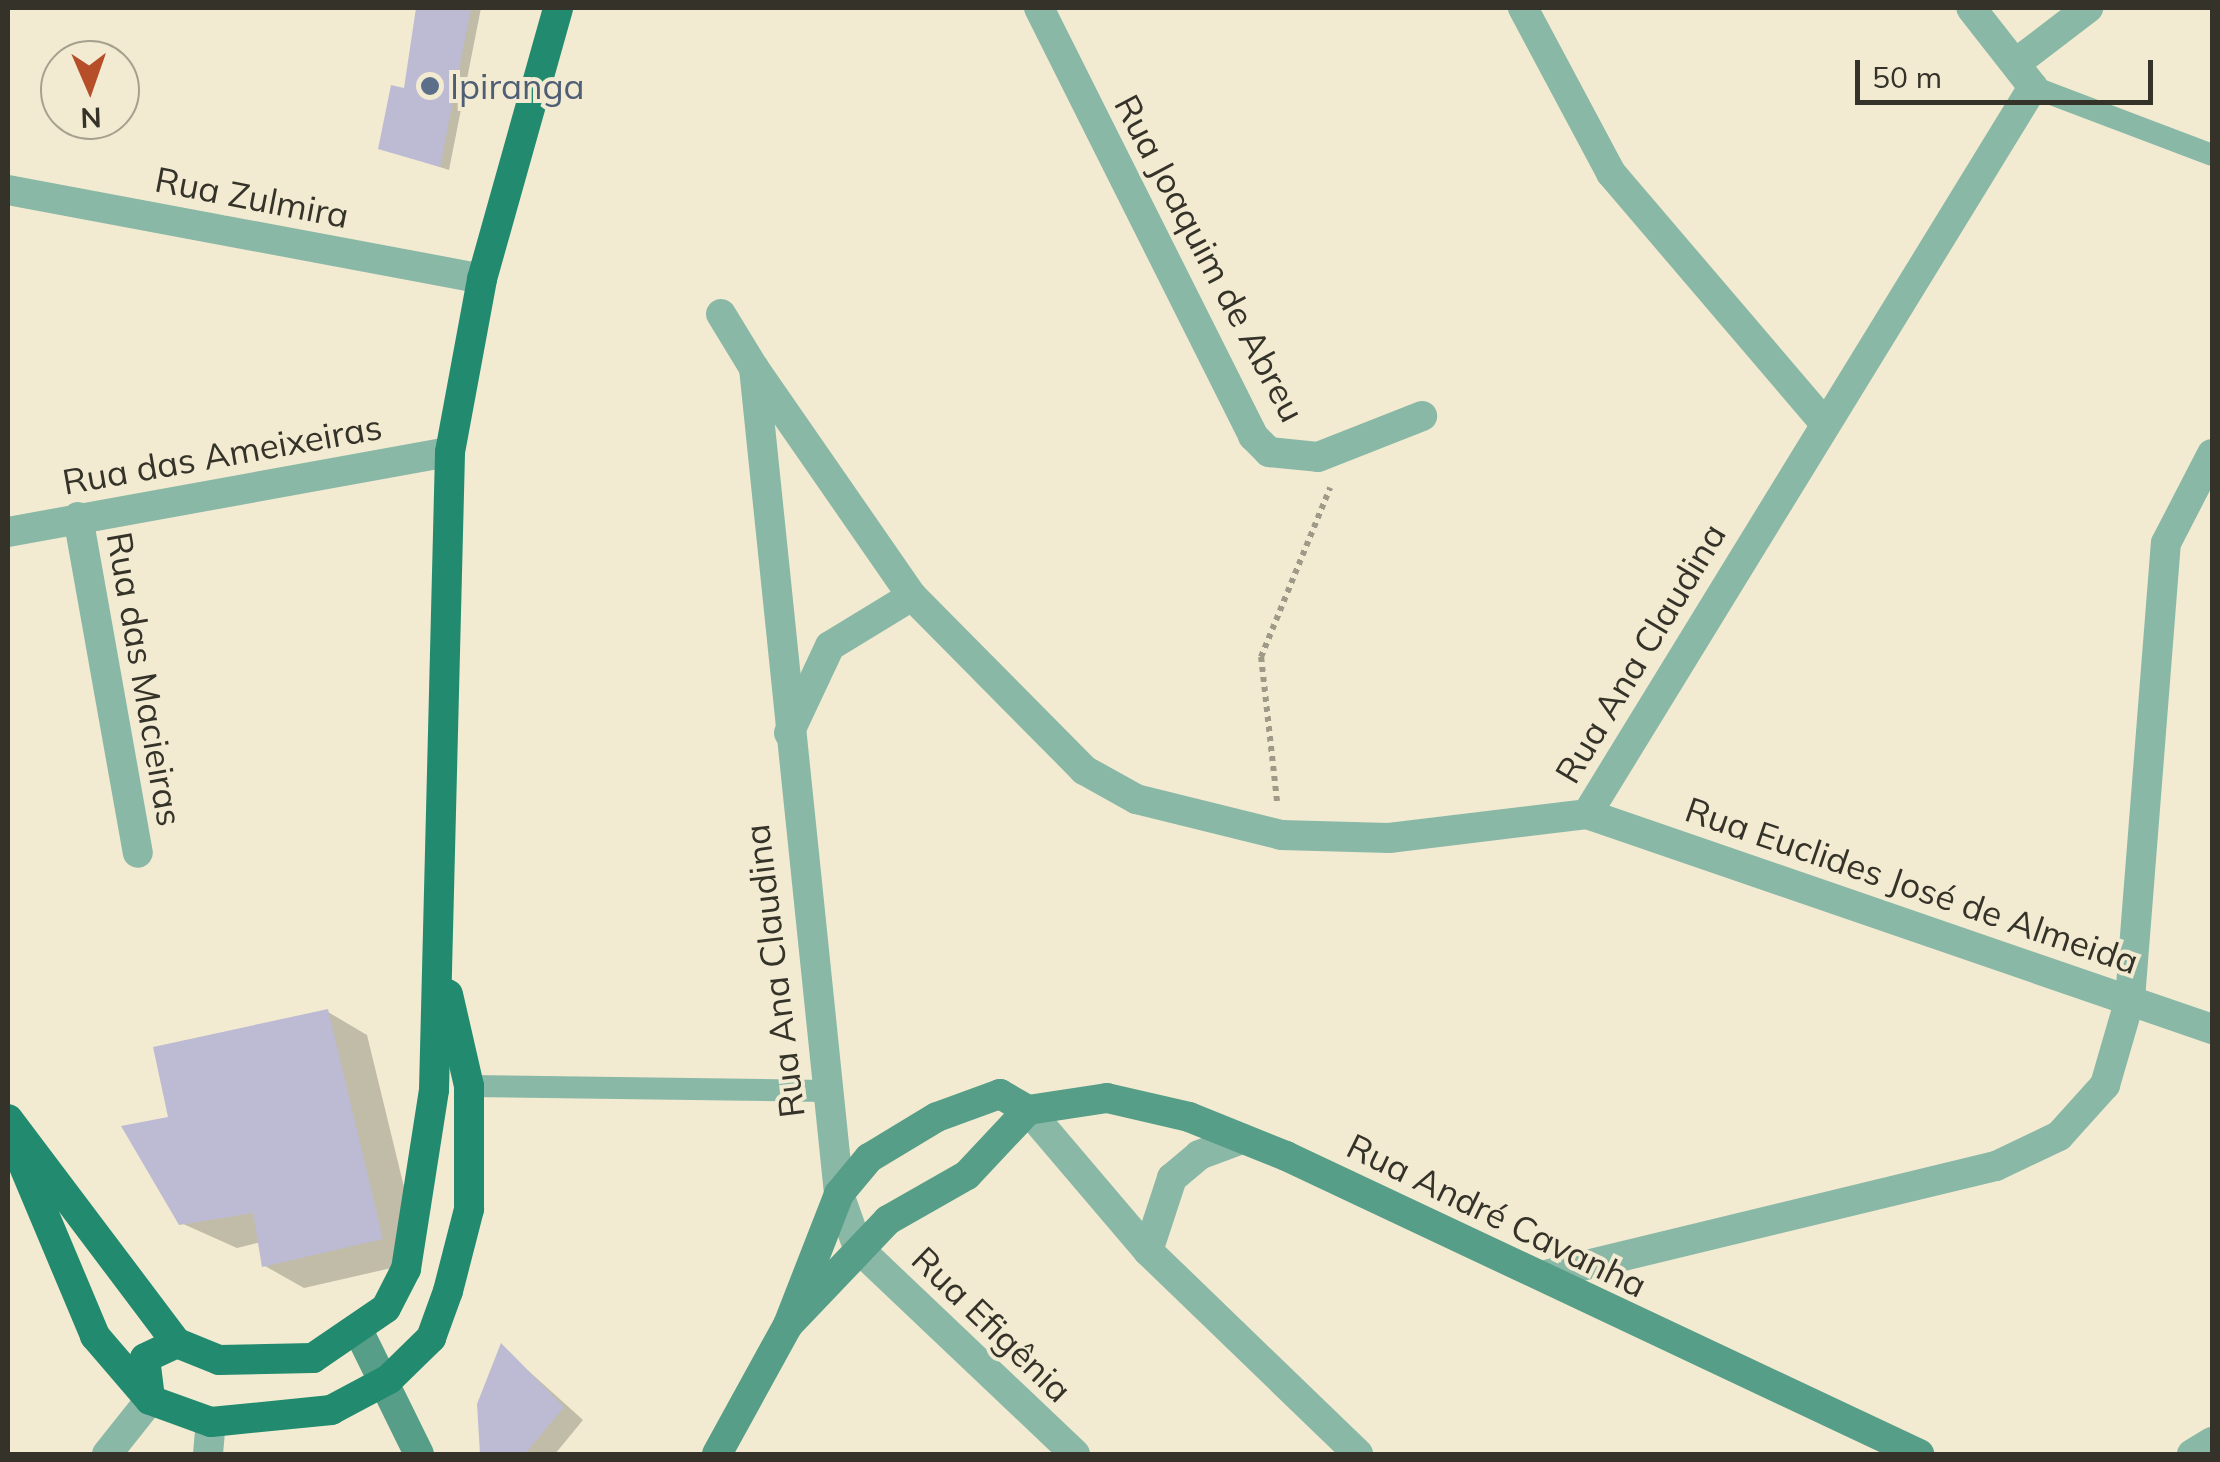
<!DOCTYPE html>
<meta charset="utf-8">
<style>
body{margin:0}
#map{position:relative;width:2220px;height:1462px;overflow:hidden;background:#f2ebd1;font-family:Mulish,sans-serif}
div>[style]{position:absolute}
.shadow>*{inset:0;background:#0003}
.building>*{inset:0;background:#bcbbd3}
.path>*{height:6px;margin-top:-3px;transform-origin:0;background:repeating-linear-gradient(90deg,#9f9a87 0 5px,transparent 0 10px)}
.lane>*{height:22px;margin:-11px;padding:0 11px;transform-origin:11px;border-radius:11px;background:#8ab8a7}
.street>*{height:30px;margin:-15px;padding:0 15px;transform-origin:15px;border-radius:15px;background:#8ab8a7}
.secondary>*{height:30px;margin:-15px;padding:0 15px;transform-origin:15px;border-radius:15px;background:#569e87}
.primary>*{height:30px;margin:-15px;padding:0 15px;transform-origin:15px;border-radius:15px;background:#228b6f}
.dots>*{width:28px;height:28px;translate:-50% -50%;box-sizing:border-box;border:5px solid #f2ebd1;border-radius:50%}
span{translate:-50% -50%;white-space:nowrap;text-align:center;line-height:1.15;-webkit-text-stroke:8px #f2ebd1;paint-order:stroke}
.service-label{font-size:35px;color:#4e5e75}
.left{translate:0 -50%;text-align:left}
.street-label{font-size:35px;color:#353329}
.frame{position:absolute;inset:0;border:10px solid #353329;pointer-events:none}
.north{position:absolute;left:40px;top:40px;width:100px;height:100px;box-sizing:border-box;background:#f2ebd1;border:2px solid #a6a18e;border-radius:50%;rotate:178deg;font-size:28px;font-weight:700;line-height:40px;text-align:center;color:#353329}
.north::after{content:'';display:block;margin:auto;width:35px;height:45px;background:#b64e2a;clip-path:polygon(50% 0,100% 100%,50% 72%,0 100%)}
.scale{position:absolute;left:1855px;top:60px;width:298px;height:45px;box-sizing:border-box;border:5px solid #353329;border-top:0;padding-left:12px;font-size:30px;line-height:35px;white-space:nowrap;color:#353329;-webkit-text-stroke:8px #f2ebd1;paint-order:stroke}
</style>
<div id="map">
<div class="shadow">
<i style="clip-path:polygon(419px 8px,481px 8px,449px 170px,381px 148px,406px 90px)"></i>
<i style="clip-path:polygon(328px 1012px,367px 1035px,422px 1261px,304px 1288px,265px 1266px,261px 1242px,237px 1248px,181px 1223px)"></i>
<i style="clip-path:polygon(502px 1347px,583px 1420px,555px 1454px,482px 1454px,480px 1404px)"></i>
</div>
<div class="building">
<i style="clip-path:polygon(416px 8px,471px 8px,440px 167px,378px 149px,391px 85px,404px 88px)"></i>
<i style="clip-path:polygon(328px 1009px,383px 1239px,262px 1267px,253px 1213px,179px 1225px,121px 1126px,168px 1117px,153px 1047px)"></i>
<i style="clip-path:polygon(501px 1343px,564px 1407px,525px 1454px,480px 1454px,477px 1404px)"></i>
</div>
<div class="path">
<i style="left:1277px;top:801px;width:145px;rotate:-96.3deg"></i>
<i style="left:1261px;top:657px;width:183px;rotate:-67.8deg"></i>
</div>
<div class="lane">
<i style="left:2033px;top:87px;width:191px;rotate:20.8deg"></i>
<i style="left:469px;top:1086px;width:356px;rotate:0.8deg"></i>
</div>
<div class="street">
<i style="left:1039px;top:8px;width:479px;rotate:63.4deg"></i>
<i style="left:1253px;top:436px;width:23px;rotate:45deg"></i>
<i style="left:1269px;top:452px;width:49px;rotate:5.8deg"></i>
<i style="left:1318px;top:457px;width:112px;rotate:-21.5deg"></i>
<i style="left:1523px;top:8px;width:187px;rotate:61.9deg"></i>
<i style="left:1611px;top:173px;width:328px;rotate:49.5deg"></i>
<i style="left:2020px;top:60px;width:86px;rotate:-37.4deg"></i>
<i style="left:8px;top:190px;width:482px;rotate:10.6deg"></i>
<i style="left:721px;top:314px;width:63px;rotate:58.6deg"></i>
<i style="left:754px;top:368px;width:830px;rotate:84.12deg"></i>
<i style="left:839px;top:1194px;width:57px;rotate:70.6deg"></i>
<i style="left:858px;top:1248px;width:299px;rotate:43.5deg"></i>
<i style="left:754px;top:368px;width:277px;rotate:55.3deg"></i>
<i style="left:912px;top:596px;width:245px;rotate:45.3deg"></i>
<i style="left:1084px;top:770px;width:60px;rotate:29.1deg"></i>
<i style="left:1136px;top:799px;width:149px;rotate:13.9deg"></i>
<i style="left:1281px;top:835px;width:108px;rotate:1.6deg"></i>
<i style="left:1389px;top:838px;width:199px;rotate:-6.9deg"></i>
<i style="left:1587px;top:814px;width:661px;rotate:18.98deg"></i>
<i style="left:78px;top:517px;width:341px;rotate:79.9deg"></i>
<i style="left:8px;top:532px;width:449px;rotate:-10.3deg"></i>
<i style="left:789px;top:733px;width:96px;rotate:-64.8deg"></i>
<i style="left:830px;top:646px;width:96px;rotate:-31.4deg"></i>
<i style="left:1587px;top:814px;width:853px;rotate:-58.47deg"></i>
<i style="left:2033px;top:87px;width:100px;rotate:-128.1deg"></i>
<i style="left:1028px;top:1110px;width:185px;rotate:49.6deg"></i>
<i style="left:1148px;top:1251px;width:292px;rotate:44deg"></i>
<i style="left:1148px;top:1251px;width:77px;rotate:-71.8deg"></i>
<i style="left:1172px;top:1178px;width:35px;rotate:-40deg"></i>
<i style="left:1199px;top:1155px;width:46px;rotate:-20.4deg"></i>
<i style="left:1549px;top:1274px;width:460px;rotate:-13.6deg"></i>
<i style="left:1996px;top:1166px;width:70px;rotate:-25.5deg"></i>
<i style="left:2059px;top:1136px;width:69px;rotate:-48deg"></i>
<i style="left:2105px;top:1085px;width:90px;rotate:-73.8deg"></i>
<i style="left:2130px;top:999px;width:457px;rotate:-85.5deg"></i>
<i style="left:2166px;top:543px;width:100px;rotate:-62.7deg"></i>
<i style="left:107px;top:1454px;width:69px;rotate:-51.5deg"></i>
<i style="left:208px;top:1454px;width:32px;rotate:-85deg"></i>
<i style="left:2192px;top:1454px;width:23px;rotate:-31deg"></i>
</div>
<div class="secondary">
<i style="left:788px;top:1325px;width:145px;rotate:-46.4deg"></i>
<i style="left:888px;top:1220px;width:91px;rotate:-29.7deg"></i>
<i style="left:967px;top:1175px;width:89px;rotate:-46.8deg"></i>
<i style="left:1028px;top:1110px;width:80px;rotate:-8.6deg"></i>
<i style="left:1107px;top:1098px;width:84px;rotate:13deg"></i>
<i style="left:1189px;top:1117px;width:105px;rotate:21.9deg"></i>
<i style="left:1286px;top:1156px;width:700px;rotate:25.21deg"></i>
<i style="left:358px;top:1330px;width:138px;rotate:63.8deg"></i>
<i style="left:717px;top:1454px;width:147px;rotate:-61.2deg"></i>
<i style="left:788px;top:1325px;width:141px;rotate:-68.7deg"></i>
<i style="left:839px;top:1194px;width:47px;rotate:-50.2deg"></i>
<i style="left:869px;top:1158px;width:79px;rotate:-31.1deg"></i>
<i style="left:937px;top:1117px;width:67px;rotate:-20.1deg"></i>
<i style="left:1000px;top:1094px;width:32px;rotate:30deg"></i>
</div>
<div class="primary">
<i style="left:8px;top:1119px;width:281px;rotate:53deg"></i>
<i style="left:177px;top:1343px;width:45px;rotate:22deg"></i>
<i style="left:219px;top:1360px;width:94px;rotate:-1.2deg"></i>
<i style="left:313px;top:1358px;width:88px;rotate:-34.4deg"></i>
<i style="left:386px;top:1308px;width:44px;rotate:-62.9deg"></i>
<i style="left:406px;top:1269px;width:181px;rotate:-81.1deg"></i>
<i style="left:434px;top:1090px;width:638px;rotate:-88.56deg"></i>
<i style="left:450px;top:452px;width:176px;rotate:-79.5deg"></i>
<i style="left:482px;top:279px;width:281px;rotate:-74.3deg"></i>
<i style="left:17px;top:1150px;width:202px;rotate:67.2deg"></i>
<i style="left:95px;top:1336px;width:84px;rotate:49.3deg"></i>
<i style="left:150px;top:1400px;width:65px;rotate:19.8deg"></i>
<i style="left:211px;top:1422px;width:121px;rotate:-5.7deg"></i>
<i style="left:331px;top:1410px;width:66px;rotate:-28.1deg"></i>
<i style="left:389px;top:1379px;width:59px;rotate:-44.3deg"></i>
<i style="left:431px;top:1338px;width:50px;rotate:-70.1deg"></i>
<i style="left:448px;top:1291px;width:85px;rotate:-75.6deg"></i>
<i style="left:469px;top:1209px;width:123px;rotate:-90deg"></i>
<i style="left:469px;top:1086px;width:94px;rotate:-102.9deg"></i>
<i style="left:150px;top:1398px;width:40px;rotate:-97.1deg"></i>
<i style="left:145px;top:1358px;width:35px;rotate:-25deg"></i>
</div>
<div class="dots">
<i style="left:430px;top:86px;background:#5c6f8a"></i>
</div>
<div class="service-label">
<span class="left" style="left:450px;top:86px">Ipiranga</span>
</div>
<div class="street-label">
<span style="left:252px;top:197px;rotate:11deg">Rua Zulmira</span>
<span style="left:1210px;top:258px;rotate:62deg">Rua Joaquim de Abreu</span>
<span style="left:222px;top:454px;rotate:-10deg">Rua das Ameixeiras</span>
<span style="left:1640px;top:653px;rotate:-59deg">Rua Ana Claudina</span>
<span style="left:145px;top:679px;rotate:80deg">Rua das Macieiras</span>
<span style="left:1912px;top:885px;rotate:19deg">Rua Euclides José de Almeida</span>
<span style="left:774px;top:971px;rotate:-97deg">Rua Ana Claudina</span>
<span style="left:1497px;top:1215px;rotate:26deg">Rua André Cavanha</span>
<span style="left:992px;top:1324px;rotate:44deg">Rua Efigênia</span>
</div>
<div class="frame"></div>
<div class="north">N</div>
<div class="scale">50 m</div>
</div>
